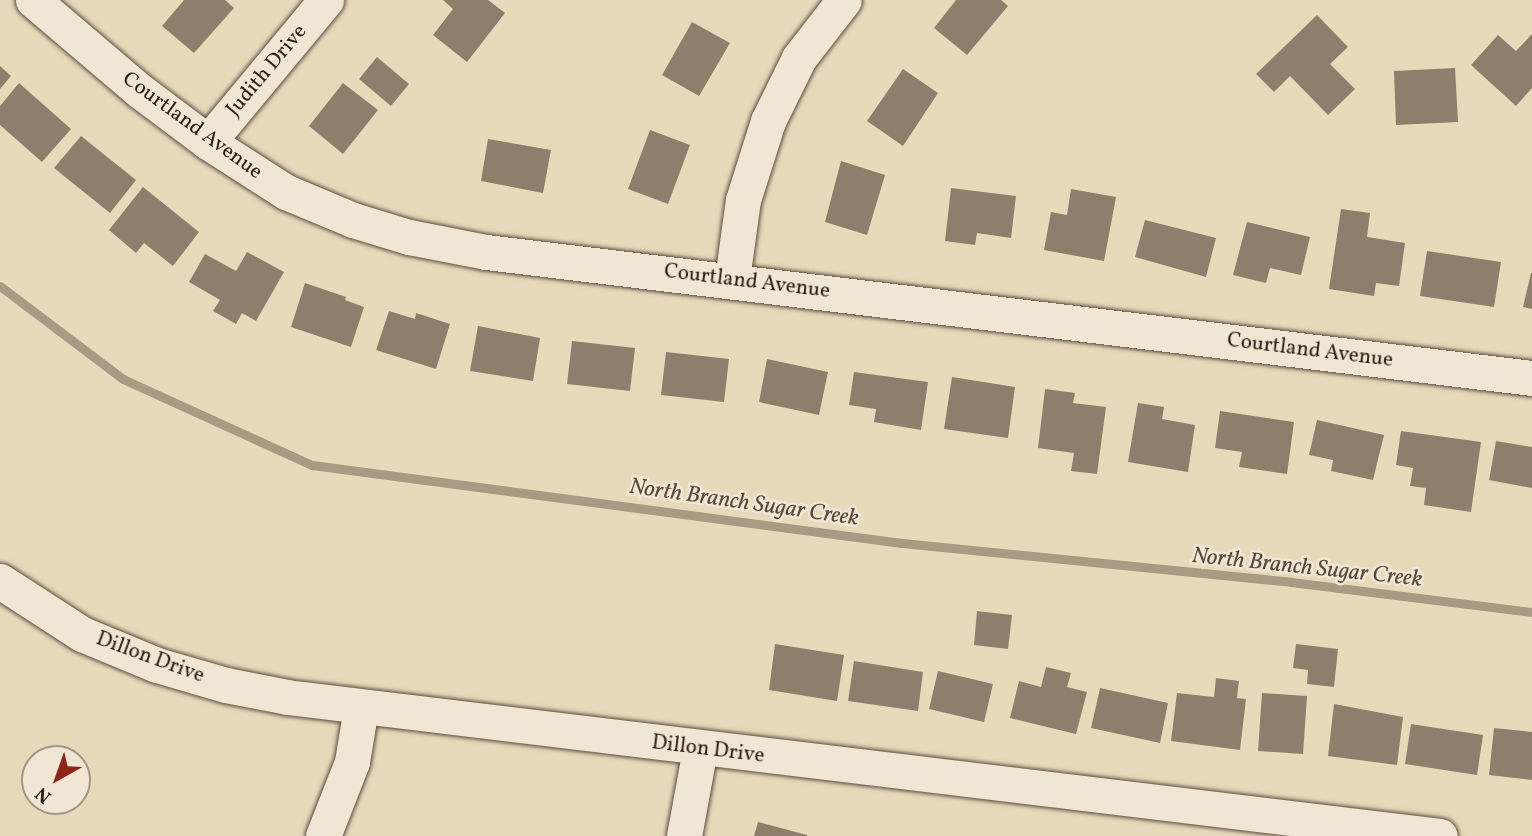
<!DOCTYPE html>
<style>
body{margin:0}
#map{position:relative;width:1532px;height:836px;overflow:hidden;background:#e7dabb;font-family:Vollkorn,serif}
div>[style]{position:absolute}
.stream>*{height:9px;margin:-4.5px;padding:0 4.5px;transform-origin:4.5px;border-radius:4.5px;background:#a89a83}
.building>*{inset:0;background:#8e7f6c}
.roads{filter:drop-shadow(0 0 2px #5c4c3f) drop-shadow(0 0 2px #5c4c3f)}
.street>*{height:35px;margin:-17.5px;padding:0 17.5px;transform-origin:17.5px;border-radius:17.5px;background:#efe7d3}
span{translate:-50% -50%;white-space:nowrap;text-align:center;line-height:1.15;-webkit-text-stroke:5px #efe7d3;paint-order:stroke}
.street-label{font-size:21px;color:#2d1d16}
.water-label{font-size:23px;color:#58493c;font-style:italic}
.north{position:absolute;left:21px;top:745px;width:70px;height:70px;box-sizing:border-box;background:#efe7d3;border:2px solid #a19687;border-radius:50%;rotate:220deg;font-size:19px;font-weight:700;line-height:28px;text-align:center;color:#2d1d16}
.north::after{content:'';display:block;margin:auto;width:24px;height:32px;background:#8f2418;clip-path:polygon(50% 0,100% 100%,50% 72%,0 100%)}
</style>
<div id="map">
<div class="stream">
<i style="left:0;top:286px;width:154px;rotate:37.1deg"></i>
<i style="left:123px;top:379px;width:208px;rotate:24.5deg"></i>
<i style="left:312px;top:465px;width:595px;rotate:7.53deg"></i>
<i style="left:902px;top:543px;width:391px;rotate:5.7deg"></i>
<i style="left:1291px;top:582px;width:243px;rotate:7.1deg"></i>
</div>
<div class="building">
<i style="clip-path:polygon(184px 0,225px 0,234px 8px,194px 53px,162px 26px)"></i>
<i style="clip-path:polygon(443px 0,488px 0,505px 13px,467px 62px,433px 35px,453px 9px)"></i>
<i style="clip-path:polygon(956px 0,1001px 0,1008px 6px,967px 55px,934px 28px)"></i>
<i style="clip-path:polygon(1317px 15px,1348px 47px,1330px 64px,1355px 89px,1328px 115px,1290px 76px,1274px 92px,1256px 74px)"></i>
<i style="clip-path:polygon(692px 22px,730px 43px,699px 96px,662px 75px)"></i>
<i style="clip-path:polygon(1532px 34px,1532px 88px,1516px 106px,1471px 65px,1498px 35px,1516px 51px)"></i>
<i style="clip-path:polygon(377px 57px,409px 84px,391px 106px,359px 79px)"></i>
<i style="clip-path:polygon(0 66px,11px 76px,0 89px)"></i>
<i style="clip-path:polygon(1455px 68px,1458px 122px,1396px 125px,1394px 71px)"></i>
<i style="clip-path:polygon(903px 69px,938px 93px,903px 146px,867px 121px)"></i>
<i style="clip-path:polygon(19px 83px,71px 129px,42px 162px,0 125px,0 106px)"></i>
<i style="clip-path:polygon(343px 83px,378px 110px,343px 154px,309px 126px)"></i>
<i style="clip-path:polygon(650px 130px,690px 145px,668px 204px,628px 189px)"></i>
<i style="clip-path:polygon(81px 136px,136px 180px,110px 213px,54px 168px)"></i>
<i style="clip-path:polygon(488px 139px,551px 150px,543px 193px,481px 181px)"></i>
<i style="clip-path:polygon(841px 161px,885px 175px,867px 235px,825px 222px)"></i>
<i style="clip-path:polygon(143px 187px,199px 232px,173px 266px,144px 243px,136px 253px,109px 230px)"></i>
<i style="clip-path:polygon(951px 188px,1016px 196px,1011px 238px,977px 233px,975px 245px,945px 241px)"></i>
<i style="clip-path:polygon(1071px 189px,1116px 197px,1104px 261px,1044px 250px,1051px 212px,1067px 215px)"></i>
<i style="clip-path:polygon(1341px 209px,1370px 213px,1367px 237px,1405px 243px,1399px 286px,1376px 283px,1374px 296px,1329px 289px)"></i>
<i style="clip-path:polygon(1145px 220px,1216px 238px,1206px 277px,1135px 257px)"></i>
<i style="clip-path:polygon(1247px 222px,1310px 237px,1301px 275px,1270px 268px,1266px 283px,1233px 275px)"></i>
<i style="clip-path:polygon(1427px 251px,1501px 262px,1494px 307px,1420px 296px)"></i>
<i style="clip-path:polygon(247px 252px,284px 272px,256px 321px,242px 313px,236px 324px,213px 311px,220px 300px,189px 282px,205px 254px,236px 271px)"></i>
<i style="clip-path:polygon(1531px 273px,1532px 273px,1532px 309px,1523px 307px)"></i>
<i style="clip-path:polygon(305px 283px,346px 297px,345px 300px,364px 307px,351px 347px,291px 327px)"></i>
<i style="clip-path:polygon(389px 311px,415px 319px,416px 313px,450px 324px,436px 369px,376px 350px)"></i>
<i style="clip-path:polygon(478px 326px,540px 338px,533px 381px,470px 371px)"></i>
<i style="clip-path:polygon(572px 341px,635px 348px,630px 391px,567px 384px)"></i>
<i style="clip-path:polygon(666px 352px,729px 359px,724px 402px,661px 395px)"></i>
<i style="clip-path:polygon(767px 359px,828px 372px,819px 415px,759px 402px)"></i>
<i style="clip-path:polygon(854px 372px,928px 382px,921px 430px,874px 422px,876px 409px,849px 405px)"></i>
<i style="clip-path:polygon(952px 377px,1015px 387px,1008px 438px,944px 429px)"></i>
<i style="clip-path:polygon(1045px 389px,1075px 393px,1073px 403px,1106px 407px,1097px 474px,1071px 471px,1074px 453px,1038px 448px)"></i>
<i style="clip-path:polygon(1138px 403px,1164px 407px,1162px 419px,1195px 425px,1188px 472px,1128px 462px)"></i>
<i style="clip-path:polygon(1220px 411px,1294px 422px,1287px 474px,1239px 467px,1242px 452px,1215px 448px)"></i>
<i style="clip-path:polygon(1317px 420px,1384px 435px,1373px 480px,1331px 471px,1333px 460px,1309px 455px)"></i>
<i style="clip-path:polygon(1401px 431px,1481px 442px,1471px 512px,1424px 505px,1426px 488px,1410px 486px,1413px 468px,1396px 465px)"></i>
<i style="clip-path:polygon(1496px 441px,1532px 447px,1532px 488px,1489px 480px)"></i>
<i style="clip-path:polygon(977px 611px,1012px 615px,1008px 649px,974px 645px)"></i>
<i style="clip-path:polygon(775px 644px,844px 655px,837px 701px,769px 690px)"></i>
<i style="clip-path:polygon(1296px 644px,1338px 649px,1334px 687px,1307px 684px,1308px 670px,1293px 668px)"></i>
<i style="clip-path:polygon(854px 661px,923px 672px,918px 711px,848px 701px)"></i>
<i style="clip-path:polygon(1046px 667px,1071px 673px,1067px 687px,1087px 692px,1076px 734px,1010px 718px,1019px 681px,1041px 687px)"></i>
<i style="clip-path:polygon(938px 671px,993px 684px,984px 722px,929px 709px)"></i>
<i style="clip-path:polygon(1216px 678px,1239px 681px,1237px 698px,1246px 699px,1240px 750px,1171px 741px,1177px 693px,1214px 697px)"></i>
<i style="clip-path:polygon(1100px 688px,1168px 703px,1160px 743px,1091px 728px)"></i>
<i style="clip-path:polygon(1262px 693px,1307px 696px,1303px 754px,1258px 751px)"></i>
<i style="clip-path:polygon(1334px 704px,1403px 717px,1397px 765px,1328px 756px)"></i>
<i style="clip-path:polygon(1411px 724px,1483px 735px,1477px 775px,1405px 764px)"></i>
<i style="clip-path:polygon(1494px 728px,1532px 732px,1532px 780px,1489px 775px)"></i>
<i style="clip-path:polygon(758px 822px,807px 835px,807px 836px,754px 836px)"></i>
</div>
<div class="roads">
<div class="street">
<i style="left:33px;top:0;width:140px;rotate:40.4deg"></i>
<i style="left:140px;top:91px;width:85px;rotate:36.9deg"></i>
<i style="left:208px;top:142px;width:93px;rotate:32.7deg"></i>
<i style="left:286px;top:192px;width:73px;rotate:22.7deg"></i>
<i style="left:353px;top:220px;width:59px;rotate:16.9deg"></i>
<i style="left:409px;top:237px;width:78px;rotate:11deg"></i>
<i style="left:486px;top:252px;width:1054px;rotate:6.87deg"></i>
<i style="left:208px;top:142px;width:185px;rotate:-50.3deg"></i>
<i style="left:732px;top:279px;width:80px;rotate:-82.1deg"></i>
<i style="left:743px;top:200px;width:83px;rotate:-72.4deg"></i>
<i style="left:768px;top:121px;width:70px;rotate:-63.8deg"></i>
<i style="left:799px;top:58px;width:73px;rotate:-52.2deg"></i>
<i style="left:0;top:581px;width:98px;rotate:32.9deg"></i>
<i style="left:82px;top:634px;width:81px;rotate:22.5deg"></i>
<i style="left:157px;top:665px;width:72px;rotate:16.2deg"></i>
<i style="left:226px;top:685px;width:62px;rotate:11.1deg"></i>
<i style="left:287px;top:697px;width:1161px;rotate:6.87deg"></i>
<i style="left:323px;top:836px;width:79px;rotate:-68.6deg"></i>
<i style="left:352px;top:762px;width:56px;rotate:-80.7deg"></i>
<i style="left:684px;top:836px;width:88px;rotate:-79.6deg"></i>
</div>
</div>
<div class="street-label">
<span style="left:267px;top:71px;rotate:-50deg">Judith Drive</span>
<span style="left:192px;top:126px;rotate:36deg">Courtland Avenue</span>
<span style="left:747px;top:282px;rotate:7deg">Courtland Avenue</span>
<span style="left:1310px;top:351px;rotate:7deg">Courtland Avenue</span>
<span style="left:150px;top:658px;rotate:20deg">Dillon Drive</span>
<span style="left:708px;top:750px;rotate:7deg">Dillon Drive</span>
</div>
<div class="water-label">
<span style="left:744px;top:503px;rotate:8deg">North Branch Sugar Creek</span>
<span style="left:1307px;top:568px;rotate:6deg">North Branch Sugar Creek</span>
</div>
<div class="north">N</div>
</div>
